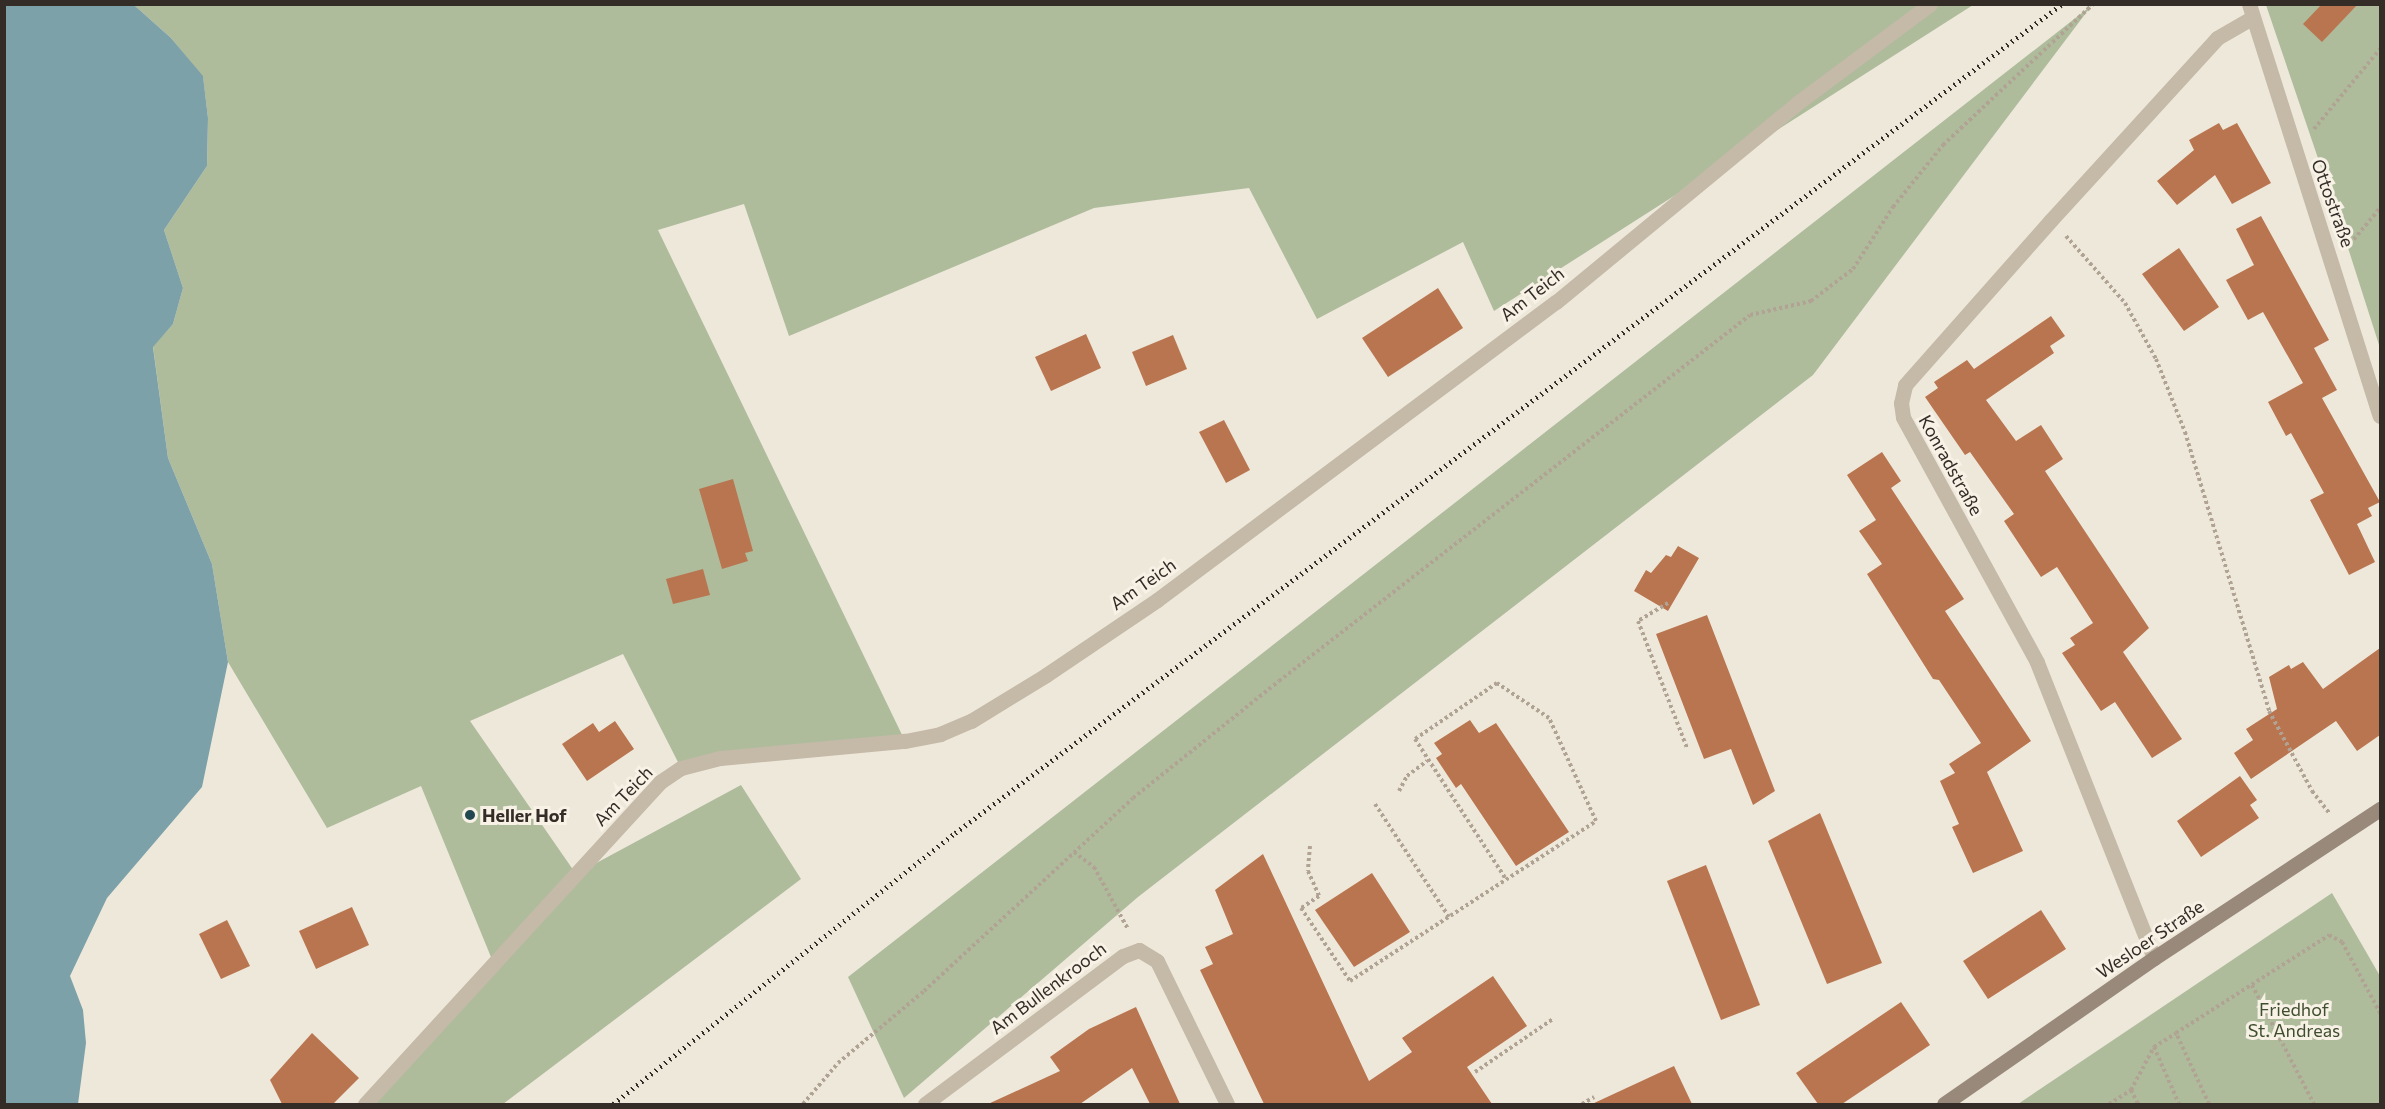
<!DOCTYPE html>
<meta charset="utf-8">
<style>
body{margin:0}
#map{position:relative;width:2385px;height:1109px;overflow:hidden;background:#eee8db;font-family:Commissioner,sans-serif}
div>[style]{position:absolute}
.green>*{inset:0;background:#aebc9c}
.water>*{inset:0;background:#7da1a8}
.building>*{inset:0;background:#b9754f}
.path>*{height:4px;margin-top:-2px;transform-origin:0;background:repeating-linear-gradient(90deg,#b1a393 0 3px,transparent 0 6px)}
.street>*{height:15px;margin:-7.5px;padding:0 7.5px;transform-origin:7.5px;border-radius:7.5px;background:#c5b9a8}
.secondary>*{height:15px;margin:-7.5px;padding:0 7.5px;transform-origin:7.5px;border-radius:7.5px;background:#98897a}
.rail>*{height:4.5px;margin-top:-2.25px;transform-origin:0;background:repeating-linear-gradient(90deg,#332c27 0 1.5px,transparent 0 6px)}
.dots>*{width:16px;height:16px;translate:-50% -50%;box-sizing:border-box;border:3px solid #f7f1e6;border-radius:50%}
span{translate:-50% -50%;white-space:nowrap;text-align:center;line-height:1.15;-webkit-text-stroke:6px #f7f1e6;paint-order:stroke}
.street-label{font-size:18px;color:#332c27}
.poi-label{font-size:18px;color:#332c27;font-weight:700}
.left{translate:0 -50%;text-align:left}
.park-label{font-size:18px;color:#3f4e2e}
.frame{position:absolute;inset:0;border:6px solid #332c27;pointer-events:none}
</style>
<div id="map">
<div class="green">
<i style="clip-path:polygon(134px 5px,1973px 5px,1494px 311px,1463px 242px,1317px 319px,1249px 188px,1094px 208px,789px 336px,744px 204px,658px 230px,905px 741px,681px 768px,623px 654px,470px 721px,576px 874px,741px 785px,801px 879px,503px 1104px,365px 1104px,493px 962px,421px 786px,327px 828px,228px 662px,212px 564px,168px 458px,153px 346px,173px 324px,183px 288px,164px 230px,207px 166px,208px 118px,203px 77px,171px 38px)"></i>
<i style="clip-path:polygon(2092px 5px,1813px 375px,1138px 897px,904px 1098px,848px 977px)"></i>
<i style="clip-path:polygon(2266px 5px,2380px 5px,2380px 348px,2341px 226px)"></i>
<i style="clip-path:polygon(2332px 893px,2380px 976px,2380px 1104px,2018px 1104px)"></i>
</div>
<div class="water">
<i style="clip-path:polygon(5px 4px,134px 5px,171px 38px,203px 76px,208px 118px,207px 166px,164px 230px,183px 288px,173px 324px,153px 347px,168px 458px,212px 564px,228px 662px,202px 787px,107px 898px,70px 976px,83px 1010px,86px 1043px,78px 1104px,5px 1104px)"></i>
</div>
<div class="building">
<i style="clip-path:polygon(2322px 4px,2358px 4px,2322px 42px,2303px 24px)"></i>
<i style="clip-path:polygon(2219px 123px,2223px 130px,2237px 123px,2271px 183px,2232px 204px,2215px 175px,2177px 205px,2157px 181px,2194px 150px,2189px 140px)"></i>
<i style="clip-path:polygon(2261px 216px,2329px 340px,2314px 348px,2337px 390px,2322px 398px,2380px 502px,2368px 508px,2372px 516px,2357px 524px,2375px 562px,2349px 575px,2310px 500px,2324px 493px,2291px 433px,2286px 436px,2268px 402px,2303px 383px,2263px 312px,2248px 320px,2226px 280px,2254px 265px,2236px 229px)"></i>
<i style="clip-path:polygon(2179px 248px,2219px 307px,2184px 331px,2142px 274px)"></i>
<i style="clip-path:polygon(1438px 288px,1463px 328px,1388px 377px,1362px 338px)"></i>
<i style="clip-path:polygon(2051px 316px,2065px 336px,2050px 346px,2054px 353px,1986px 400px,2016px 441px,2041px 425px,2063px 459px,2045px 471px,2149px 628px,2123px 652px,2182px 739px,2152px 758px,2115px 702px,2101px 711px,2062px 653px,2075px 645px,2070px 638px,2093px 623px,2077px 598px,2057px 567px,2041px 577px,2004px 521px,2014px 514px,1970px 452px,1965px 455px,1925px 397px,1938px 388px,1934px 382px,1967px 360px,1974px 369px)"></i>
<i style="clip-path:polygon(1086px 334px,1101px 368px,1051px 391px,1035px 357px)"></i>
<i style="clip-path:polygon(1173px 335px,1187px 369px,1146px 386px,1132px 352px)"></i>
<i style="clip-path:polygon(1224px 420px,1250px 470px,1226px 483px,1199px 432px)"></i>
<i style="clip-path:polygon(1882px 452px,1901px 481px,1891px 488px,1964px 599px,1945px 611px,2031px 741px,1987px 772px,2023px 851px,1973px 873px,1952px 827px,1959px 824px,1940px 781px,1955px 773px,1949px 764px,1981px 743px,1939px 680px,1933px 679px,1867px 574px,1882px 564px,1859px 531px,1876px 520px,1847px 475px)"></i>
<i style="clip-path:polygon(733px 479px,753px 551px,745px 553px,748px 561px,722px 569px,699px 489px)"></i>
<i style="clip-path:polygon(1678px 546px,1699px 558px,1668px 611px,1634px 591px,1646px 570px,1651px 573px,1666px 555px,1671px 557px)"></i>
<i style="clip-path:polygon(703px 569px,710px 595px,673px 604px,666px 579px)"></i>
<i style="clip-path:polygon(1707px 615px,1775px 791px,1753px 805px,1731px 749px,1704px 759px,1656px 634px)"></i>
<i style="clip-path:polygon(2380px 648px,2380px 735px,2357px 751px,2336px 721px,2251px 779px,2234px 753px,2253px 740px,2246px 729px,2277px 709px,2269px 677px,2289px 665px,2291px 669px,2303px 662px,2323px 689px)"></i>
<i style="clip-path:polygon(1470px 720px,1479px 733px,1496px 723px,1569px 832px,1516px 866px,1461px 784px,1456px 788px,1436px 758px,1442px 754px,1434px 743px)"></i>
<i style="clip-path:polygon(615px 721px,634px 749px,587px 781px,562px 744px,593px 723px,599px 732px)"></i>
<i style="clip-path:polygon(2240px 776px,2257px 800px,2250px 805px,2259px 818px,2201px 857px,2177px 821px)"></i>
<i style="clip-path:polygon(1820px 813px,1882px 963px,1827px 984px,1768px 841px)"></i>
<i style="clip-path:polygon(1263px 854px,1369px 1081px,1412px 1052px,1402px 1038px,1493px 976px,1527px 1026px,1467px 1067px,1492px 1104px,1264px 1104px,1200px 970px,1213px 964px,1205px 947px,1233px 934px,1215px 890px)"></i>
<i style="clip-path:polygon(1706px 865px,1760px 1005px,1721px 1020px,1667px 881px)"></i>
<i style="clip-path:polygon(1372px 873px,1410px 932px,1354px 967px,1315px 910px)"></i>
<i style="clip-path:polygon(352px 907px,369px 945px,316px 969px,299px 931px)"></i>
<i style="clip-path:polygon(2041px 910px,2066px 949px,1988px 999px,1963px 961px)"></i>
<i style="clip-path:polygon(227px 920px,250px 966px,221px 979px,199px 934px)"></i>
<i style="clip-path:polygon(1901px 1002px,1930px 1045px,1842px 1104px,1818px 1104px,1796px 1073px)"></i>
<i style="clip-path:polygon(1136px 1007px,1180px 1104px,1150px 1104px,1132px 1068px,1080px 1104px,988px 1104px,1060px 1071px,1050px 1057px,1089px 1029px)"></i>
<i style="clip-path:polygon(312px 1033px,359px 1078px,333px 1104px,282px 1104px,270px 1080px)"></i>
<i style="clip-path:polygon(1674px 1066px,1692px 1104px,1592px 1104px)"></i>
</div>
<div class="path">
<i style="left:2314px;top:129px;width:104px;rotate:-50.5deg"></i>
<i style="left:2066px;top:236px;width:89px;rotate:48.6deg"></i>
<i style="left:2125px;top:303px;width:64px;rotate:61deg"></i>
<i style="left:2156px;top:359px;width:79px;rotate:68.3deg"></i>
<i style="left:2185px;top:432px;width:291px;rotate:73.2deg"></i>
<i style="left:2269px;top:711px;width:91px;rotate:61.7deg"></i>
<i style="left:2312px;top:791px;width:29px;rotate:52deg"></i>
<i style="left:2350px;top:244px;width:47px;rotate:-50.2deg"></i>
<i style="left:1668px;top:603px;width:35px;rotate:149deg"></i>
<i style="left:1638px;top:621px;width:136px;rotate:68.9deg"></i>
<i style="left:1399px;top:791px;width:17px;rotate:-62deg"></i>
<i style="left:1407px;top:776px;width:25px;rotate:-37deg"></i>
<i style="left:1375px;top:804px;width:135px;rotate:56.8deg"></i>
<i style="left:1310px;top:846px;width:25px;rotate:95deg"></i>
<i style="left:1308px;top:871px;width:27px;rotate:66deg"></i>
<i style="left:1319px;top:896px;width:22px;rotate:146deg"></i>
<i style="left:1301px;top:908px;width:88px;rotate:56.1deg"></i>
<i style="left:1350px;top:981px;width:293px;rotate:-33deg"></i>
<i style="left:1596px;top:821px;width:113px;rotate:-114.5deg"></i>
<i style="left:1549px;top:718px;width:63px;rotate:-146.1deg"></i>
<i style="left:1497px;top:683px;width:99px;rotate:145.7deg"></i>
<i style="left:1415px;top:739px;width:167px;rotate:57deg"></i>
<i style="left:1074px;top:852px;width:25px;rotate:37deg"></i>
<i style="left:1094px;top:867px;width:71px;rotate:61.3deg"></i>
<i style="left:2252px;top:985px;width:134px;rotate:62.5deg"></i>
<i style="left:2154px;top:1047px;width:62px;rotate:66.3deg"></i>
<i style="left:1475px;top:1072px;width:94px;rotate:-34.2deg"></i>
<i style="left:2131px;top:1090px;width:49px;rotate:-61.9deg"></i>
<i style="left:2154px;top:1047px;width:26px;rotate:-32deg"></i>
<i style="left:803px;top:1104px;width:54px;rotate:-49.5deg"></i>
<i style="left:838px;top:1063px;width:112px;rotate:-39.9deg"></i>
<i style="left:924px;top:991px;width:284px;rotate:-42.7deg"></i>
<i style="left:1133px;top:798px;width:187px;rotate:-38.7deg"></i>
<i style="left:1279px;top:681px;width:596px;rotate:-37.85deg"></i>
<i style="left:1750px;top:315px;width:63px;rotate:-12.9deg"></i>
<i style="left:1811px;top:301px;width:53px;rotate:-37.3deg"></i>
<i style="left:1853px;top:269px;width:74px;rotate:-57.2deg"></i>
<i style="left:1893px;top:207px;width:80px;rotate:-51.1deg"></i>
<i style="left:1943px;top:145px;width:206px;rotate:-43.2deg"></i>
<i style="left:1582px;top:1104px;width:14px;rotate:-30deg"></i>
<i style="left:2109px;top:1104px;width:26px;rotate:-32deg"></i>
<i style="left:2131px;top:1090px;width:16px;rotate:63deg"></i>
<i style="left:2209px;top:1104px;width:78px;rotate:-114.9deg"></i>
<i style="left:2176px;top:1033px;width:182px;rotate:-32.6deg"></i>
<i style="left:2329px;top:935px;width:15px;rotate:28deg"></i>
<i style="left:2342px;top:942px;width:81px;rotate:61.8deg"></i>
</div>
<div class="street">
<i style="left:2249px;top:4px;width:432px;rotate:72.4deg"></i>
<i style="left:2154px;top:958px;width:318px;rotate:-111.6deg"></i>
<i style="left:2037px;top:662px;width:279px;rotate:-118.7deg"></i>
<i style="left:1903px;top:417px;width:14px;rotate:-98deg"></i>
<i style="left:1901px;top:403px;width:18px;rotate:-77deg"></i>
<i style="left:1905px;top:385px;width:220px;rotate:-48.5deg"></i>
<i style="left:2051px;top:220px;width:246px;rotate:-47.6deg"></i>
<i style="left:2217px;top:38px;width:39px;rotate:-30deg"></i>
<i style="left:365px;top:1104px;width:437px;rotate:-47.5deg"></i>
<i style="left:660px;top:782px;width:25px;rotate:-34deg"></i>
<i style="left:681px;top:768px;width:40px;rotate:-14.4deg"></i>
<i style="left:720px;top:758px;width:186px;rotate:-5.3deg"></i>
<i style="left:905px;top:741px;width:36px;rotate:-11deg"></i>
<i style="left:940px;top:734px;width:34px;rotate:-23deg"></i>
<i style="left:971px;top:721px;width:88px;rotate:-31.5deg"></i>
<i style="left:1046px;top:675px;width:134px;rotate:-34deg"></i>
<i style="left:1157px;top:600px;width:498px;rotate:-36.8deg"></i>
<i style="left:1556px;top:302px;width:311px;rotate:-39.5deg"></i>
<i style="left:1796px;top:104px;width:167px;rotate:-36.7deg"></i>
<i style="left:925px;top:1104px;width:247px;rotate:-36.8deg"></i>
<i style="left:1123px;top:956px;width:17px;rotate:-21deg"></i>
<i style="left:1139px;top:950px;width:21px;rotate:31deg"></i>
<i style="left:1157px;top:961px;width:159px;rotate:63.9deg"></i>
</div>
<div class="secondary">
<i style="left:1944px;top:1104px;width:256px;rotate:-34.8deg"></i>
<i style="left:2154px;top:958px;width:271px;rotate:-33.4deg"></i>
</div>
<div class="rail">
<i style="left:613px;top:1104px;width:436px;rotate:-38.4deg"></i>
<i style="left:955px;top:833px;width:1383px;rotate:-36.83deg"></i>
</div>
<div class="dots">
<i style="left:470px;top:815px;background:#224750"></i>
</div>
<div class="street-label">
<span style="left:2333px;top:203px;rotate:70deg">Ottostraße</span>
<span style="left:1532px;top:294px;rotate:-38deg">Am Teich</span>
<span style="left:1951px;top:465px;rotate:61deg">Konradstraße</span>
<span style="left:1143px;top:584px;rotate:-35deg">Am Teich</span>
<span style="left:623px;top:796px;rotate:-46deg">Am Teich</span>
<span style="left:2150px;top:939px;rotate:-34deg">Wesloer Straße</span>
<span style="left:1048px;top:988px;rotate:-37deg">Am Bullenkrooch</span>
</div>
<div class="poi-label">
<span class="left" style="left:482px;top:815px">Heller Hof</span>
</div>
<div class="park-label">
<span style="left:2294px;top:1020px">Friedhof<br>St. Andreas</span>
</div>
<div class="frame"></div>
</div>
